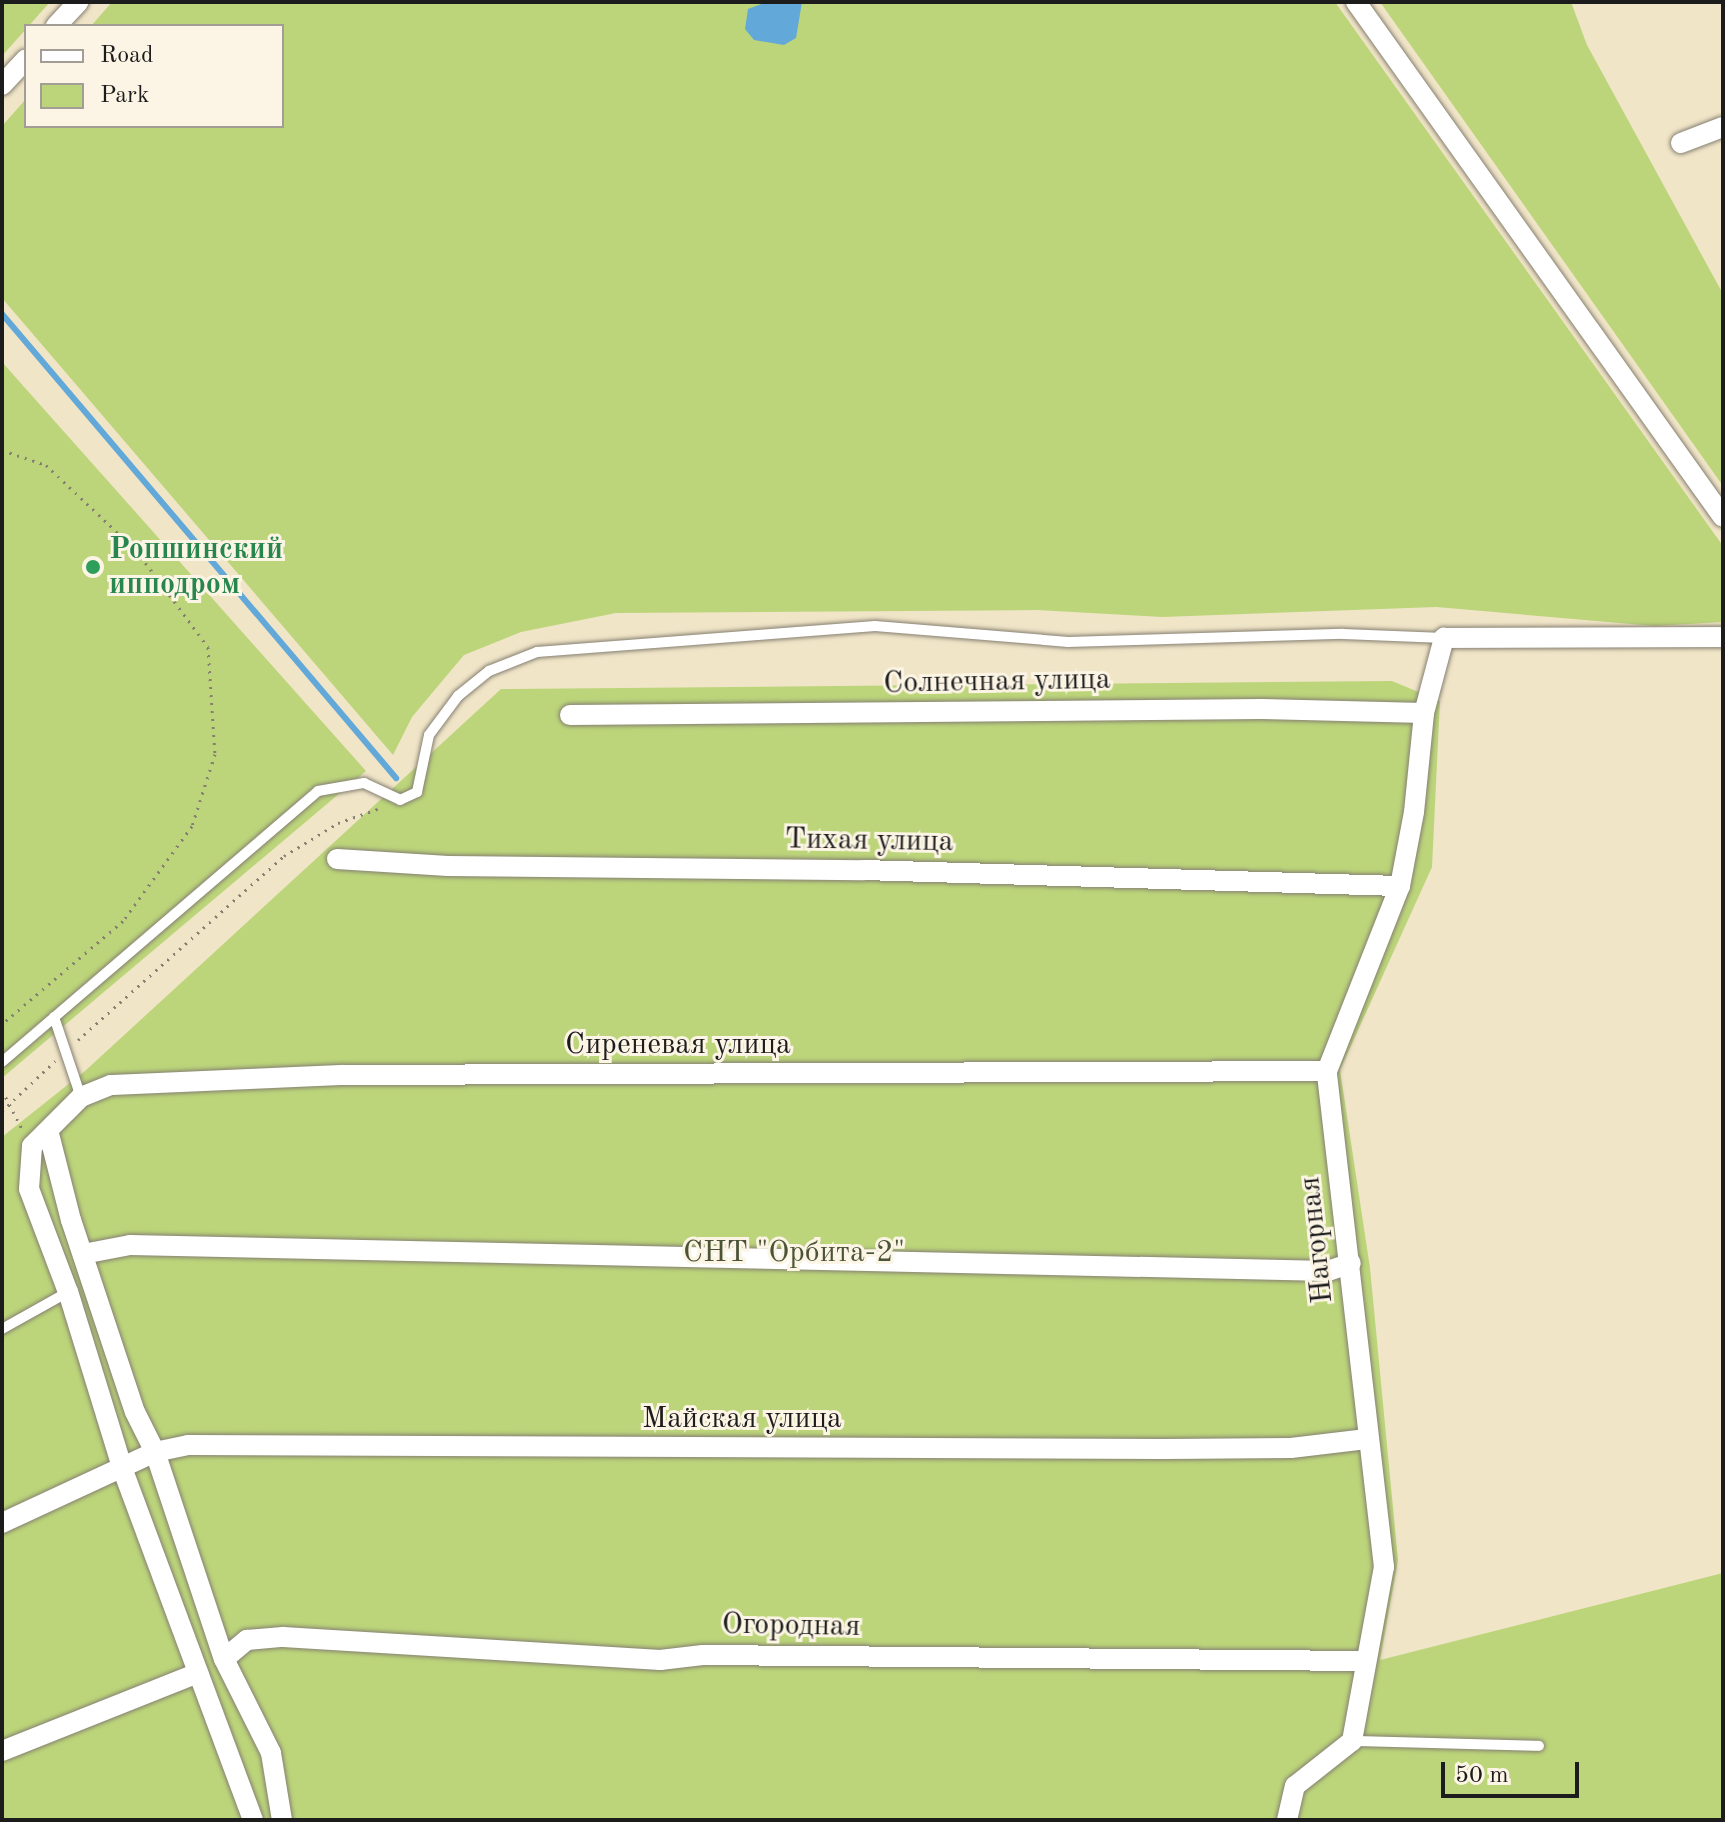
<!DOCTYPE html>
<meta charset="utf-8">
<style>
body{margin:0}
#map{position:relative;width:1725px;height:1822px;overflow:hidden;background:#f1e5c8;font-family:"Old Standard TT",serif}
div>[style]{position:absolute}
.green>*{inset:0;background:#bcd57a}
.water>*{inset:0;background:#62a8d8}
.stream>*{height:6px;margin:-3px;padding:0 3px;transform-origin:3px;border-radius:3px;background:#62a8d8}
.path>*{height:3px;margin-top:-1.5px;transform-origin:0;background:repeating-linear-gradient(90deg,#868072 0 2px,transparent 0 8px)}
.roads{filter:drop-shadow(0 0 2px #868072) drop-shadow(0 0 2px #868072)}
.service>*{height:10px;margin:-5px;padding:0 5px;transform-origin:5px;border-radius:5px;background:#fff}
.minor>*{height:20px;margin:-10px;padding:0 10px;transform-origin:10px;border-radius:10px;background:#fff}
.dots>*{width:22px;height:22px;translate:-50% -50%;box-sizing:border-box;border:4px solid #fcf5e5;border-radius:50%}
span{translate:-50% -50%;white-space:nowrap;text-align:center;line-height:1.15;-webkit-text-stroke:6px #fcf5e5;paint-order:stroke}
.leisure-label{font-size:30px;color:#27864d;font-weight:700}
.left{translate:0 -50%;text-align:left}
.street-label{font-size:30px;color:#1c1c1c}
.park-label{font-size:30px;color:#4c5438}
.frame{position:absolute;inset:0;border:4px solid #1c1c1c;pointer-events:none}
.legend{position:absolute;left:24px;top:24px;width:260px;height:104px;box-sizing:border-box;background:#fcf5e5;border:2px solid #a29e95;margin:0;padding:10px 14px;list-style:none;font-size:24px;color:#1c1c1c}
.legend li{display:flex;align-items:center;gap:16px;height:40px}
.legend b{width:40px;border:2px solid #a29e95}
.scale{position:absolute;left:1441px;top:1762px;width:138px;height:36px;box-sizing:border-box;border:4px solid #1c1c1c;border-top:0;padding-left:10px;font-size:24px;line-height:28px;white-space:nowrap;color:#1c1c1c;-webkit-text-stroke:6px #fcf5e5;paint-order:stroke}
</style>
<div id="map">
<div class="green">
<i style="clip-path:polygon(2px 2px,50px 2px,2px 56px)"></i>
<i style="clip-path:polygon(112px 2px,1335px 2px,1723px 546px,1723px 622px,1654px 626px,1436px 607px,1162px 617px,1037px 610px,616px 613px,521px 632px,464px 655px,412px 717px,393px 755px,2px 298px,2px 126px,26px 99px,26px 126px,282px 126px,282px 26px,91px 26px)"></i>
<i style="clip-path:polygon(1380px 2px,1571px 2px,1587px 45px,1723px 294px,1723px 486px)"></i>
<i style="clip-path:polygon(2px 362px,366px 771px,2px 1078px)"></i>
<i style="clip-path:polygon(1392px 681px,1440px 701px,1432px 867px,1340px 1070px,1370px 1268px,1398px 1560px,1380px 1660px,1723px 1573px,1723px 1820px,2px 1820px,2px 1137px,85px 1071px,501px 689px)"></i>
</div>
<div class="water">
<i style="clip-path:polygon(767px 2px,802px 2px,796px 38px,784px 45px,754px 40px,745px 29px,748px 9px)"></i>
</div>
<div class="stream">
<i style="left:2px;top:314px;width:609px;rotate:49.66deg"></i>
</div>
<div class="path">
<i style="left:2px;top:450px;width:46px;rotate:18.8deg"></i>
<i style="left:46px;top:465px;width:124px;rotate:43.4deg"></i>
<i style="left:136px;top:550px;width:121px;rotate:53.4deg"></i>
<i style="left:208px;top:647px;width:107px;rotate:86.3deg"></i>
<i style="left:215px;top:754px;width:76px;rotate:107.7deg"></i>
<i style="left:192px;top:826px;width:117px;rotate:126deg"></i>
<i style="left:123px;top:921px;width:159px;rotate:139.6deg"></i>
<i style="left:78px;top:1040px;width:276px;rotate:-41.8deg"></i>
<i style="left:284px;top:856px;width:63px;rotate:-31.4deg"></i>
<i style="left:338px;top:823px;width:45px;rotate:-19.7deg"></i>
<i style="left:2px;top:1090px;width:44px;rotate:62.9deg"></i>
<i style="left:2px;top:1111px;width:73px;rotate:-43.3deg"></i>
</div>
<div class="roads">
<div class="service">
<i style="left:54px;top:1017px;width:84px;rotate:71.4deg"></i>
<i style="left:2px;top:1062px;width:416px;rotate:-40.6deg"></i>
<i style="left:318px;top:791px;width:47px;rotate:-9.9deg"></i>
<i style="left:364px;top:783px;width:40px;rotate:25deg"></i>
<i style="left:400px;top:800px;width:19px;rotate:-25deg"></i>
<i style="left:417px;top:792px;width:58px;rotate:-78.1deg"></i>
<i style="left:429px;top:735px;width:49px;rotate:-53.4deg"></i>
<i style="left:458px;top:696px;width:40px;rotate:-39deg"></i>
<i style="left:489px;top:671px;width:52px;rotate:-21.6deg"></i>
<i style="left:537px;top:652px;width:339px;rotate:-4.4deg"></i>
<i style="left:875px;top:626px;width:194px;rotate:4.7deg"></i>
<i style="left:1068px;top:642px;width:275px;rotate:-1.7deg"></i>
<i style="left:1343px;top:634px;width:101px;rotate:2.3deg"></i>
<i style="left:2px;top:1329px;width:76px;rotate:-29.3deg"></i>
<i style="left:1352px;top:1741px;width:187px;rotate:1.5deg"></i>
</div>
<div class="minor">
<i style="left:1356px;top:2px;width:632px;rotate:54.53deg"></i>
<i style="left:56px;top:26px;width:33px;rotate:-47deg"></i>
<i style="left:2px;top:85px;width:35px;rotate:-47deg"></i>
<i style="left:1681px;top:143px;width:45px;rotate:-20.9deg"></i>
<i style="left:570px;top:715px;width:692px;rotate:-0.5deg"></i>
<i style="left:1262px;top:709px;width:162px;rotate:1.4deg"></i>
<i style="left:337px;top:859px;width:111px;rotate:3.6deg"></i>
<i style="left:448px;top:866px;width:415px;rotate:0.6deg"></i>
<i style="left:863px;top:870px;width:537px;rotate:1.71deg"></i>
<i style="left:49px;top:1134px;width:89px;rotate:75.7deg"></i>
<i style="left:71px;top:1220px;width:202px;rotate:71.6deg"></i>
<i style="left:135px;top:1412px;width:45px;rotate:63.4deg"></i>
<i style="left:155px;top:1452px;width:218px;rotate:71.6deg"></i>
<i style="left:224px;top:1659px;width:105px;rotate:63.4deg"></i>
<i style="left:271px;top:1753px;width:68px;rotate:80.7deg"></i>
<i style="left:83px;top:1254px;width:48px;rotate:-10.8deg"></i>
<i style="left:130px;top:1245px;width:1198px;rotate:1.24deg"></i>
<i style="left:1328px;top:1271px;width:24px;rotate:-19deg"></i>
<i style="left:2px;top:1523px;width:169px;rotate:-24.9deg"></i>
<i style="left:155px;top:1452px;width:34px;rotate:-12deg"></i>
<i style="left:188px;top:1445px;width:974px;rotate:0.24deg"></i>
<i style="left:1162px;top:1449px;width:129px;rotate:-0.4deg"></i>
<i style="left:1291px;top:1448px;width:76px;rotate:-6.8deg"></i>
<i style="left:224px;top:1659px;width:30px;rotate:-40deg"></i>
<i style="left:247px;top:1640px;width:36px;rotate:-5deg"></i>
<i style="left:283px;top:1637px;width:378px;rotate:3.5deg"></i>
<i style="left:660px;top:1660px;width:43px;rotate:-6.6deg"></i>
<i style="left:703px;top:1655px;width:661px;rotate:0.52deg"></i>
<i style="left:2px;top:1751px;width:211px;rotate:-21.7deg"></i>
<i style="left:253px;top:1820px;width:377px;rotate:-110.4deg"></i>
<i style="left:122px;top:1467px;width:183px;rotate:-107.1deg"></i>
<i style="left:68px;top:1292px;width:110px;rotate:-110.7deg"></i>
<i style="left:29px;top:1189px;width:43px;rotate:-86deg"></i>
<i style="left:32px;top:1146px;width:69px;rotate:-45deg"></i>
<i style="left:81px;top:1097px;width:32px;rotate:-22deg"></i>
<i style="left:111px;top:1085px;width:231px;rotate:-2.5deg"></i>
<i style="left:342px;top:1075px;width:985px;rotate:-0.23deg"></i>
<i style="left:1287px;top:1820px;width:35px;rotate:-77deg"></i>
<i style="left:1295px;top:1786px;width:73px;rotate:-38.3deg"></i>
<i style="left:1352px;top:1741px;width:177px;rotate:-79.6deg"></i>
<i style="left:1384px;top:1567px;width:499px;rotate:-96.6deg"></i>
<i style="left:1327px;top:1071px;width:199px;rotate:-68.5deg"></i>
<i style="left:1400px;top:886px;width:75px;rotate:-79.3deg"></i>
<i style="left:1414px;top:812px;width:100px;rotate:-84.2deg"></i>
<i style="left:1424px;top:713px;width:78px;rotate:-75.1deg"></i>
<i style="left:1444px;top:638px;width:279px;rotate:-0.2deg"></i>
</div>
</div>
<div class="dots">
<i style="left:93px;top:567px;background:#2e9e5b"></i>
</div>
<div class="leisure-label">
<span class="left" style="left:109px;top:567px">Ропшинский<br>ипподром</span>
</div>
<div class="street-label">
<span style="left:997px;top:682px;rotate:-1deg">Солнечная улица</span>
<span style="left:869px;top:841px;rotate:1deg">Тихая улица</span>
<span style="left:678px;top:1045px">Сиреневая улица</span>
<span style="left:1317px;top:1240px;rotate:-96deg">Нагорная</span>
<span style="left:742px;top:1419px">Майская улица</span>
<span style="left:791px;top:1626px;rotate:1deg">Огородная</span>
</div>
<div class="park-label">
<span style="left:794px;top:1253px">СНТ "Орбита-2"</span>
</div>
<div class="frame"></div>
<ul class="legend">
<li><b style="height:10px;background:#fff"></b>Road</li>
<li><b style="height:22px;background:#bcd57a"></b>Park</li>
</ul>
<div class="scale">50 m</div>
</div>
